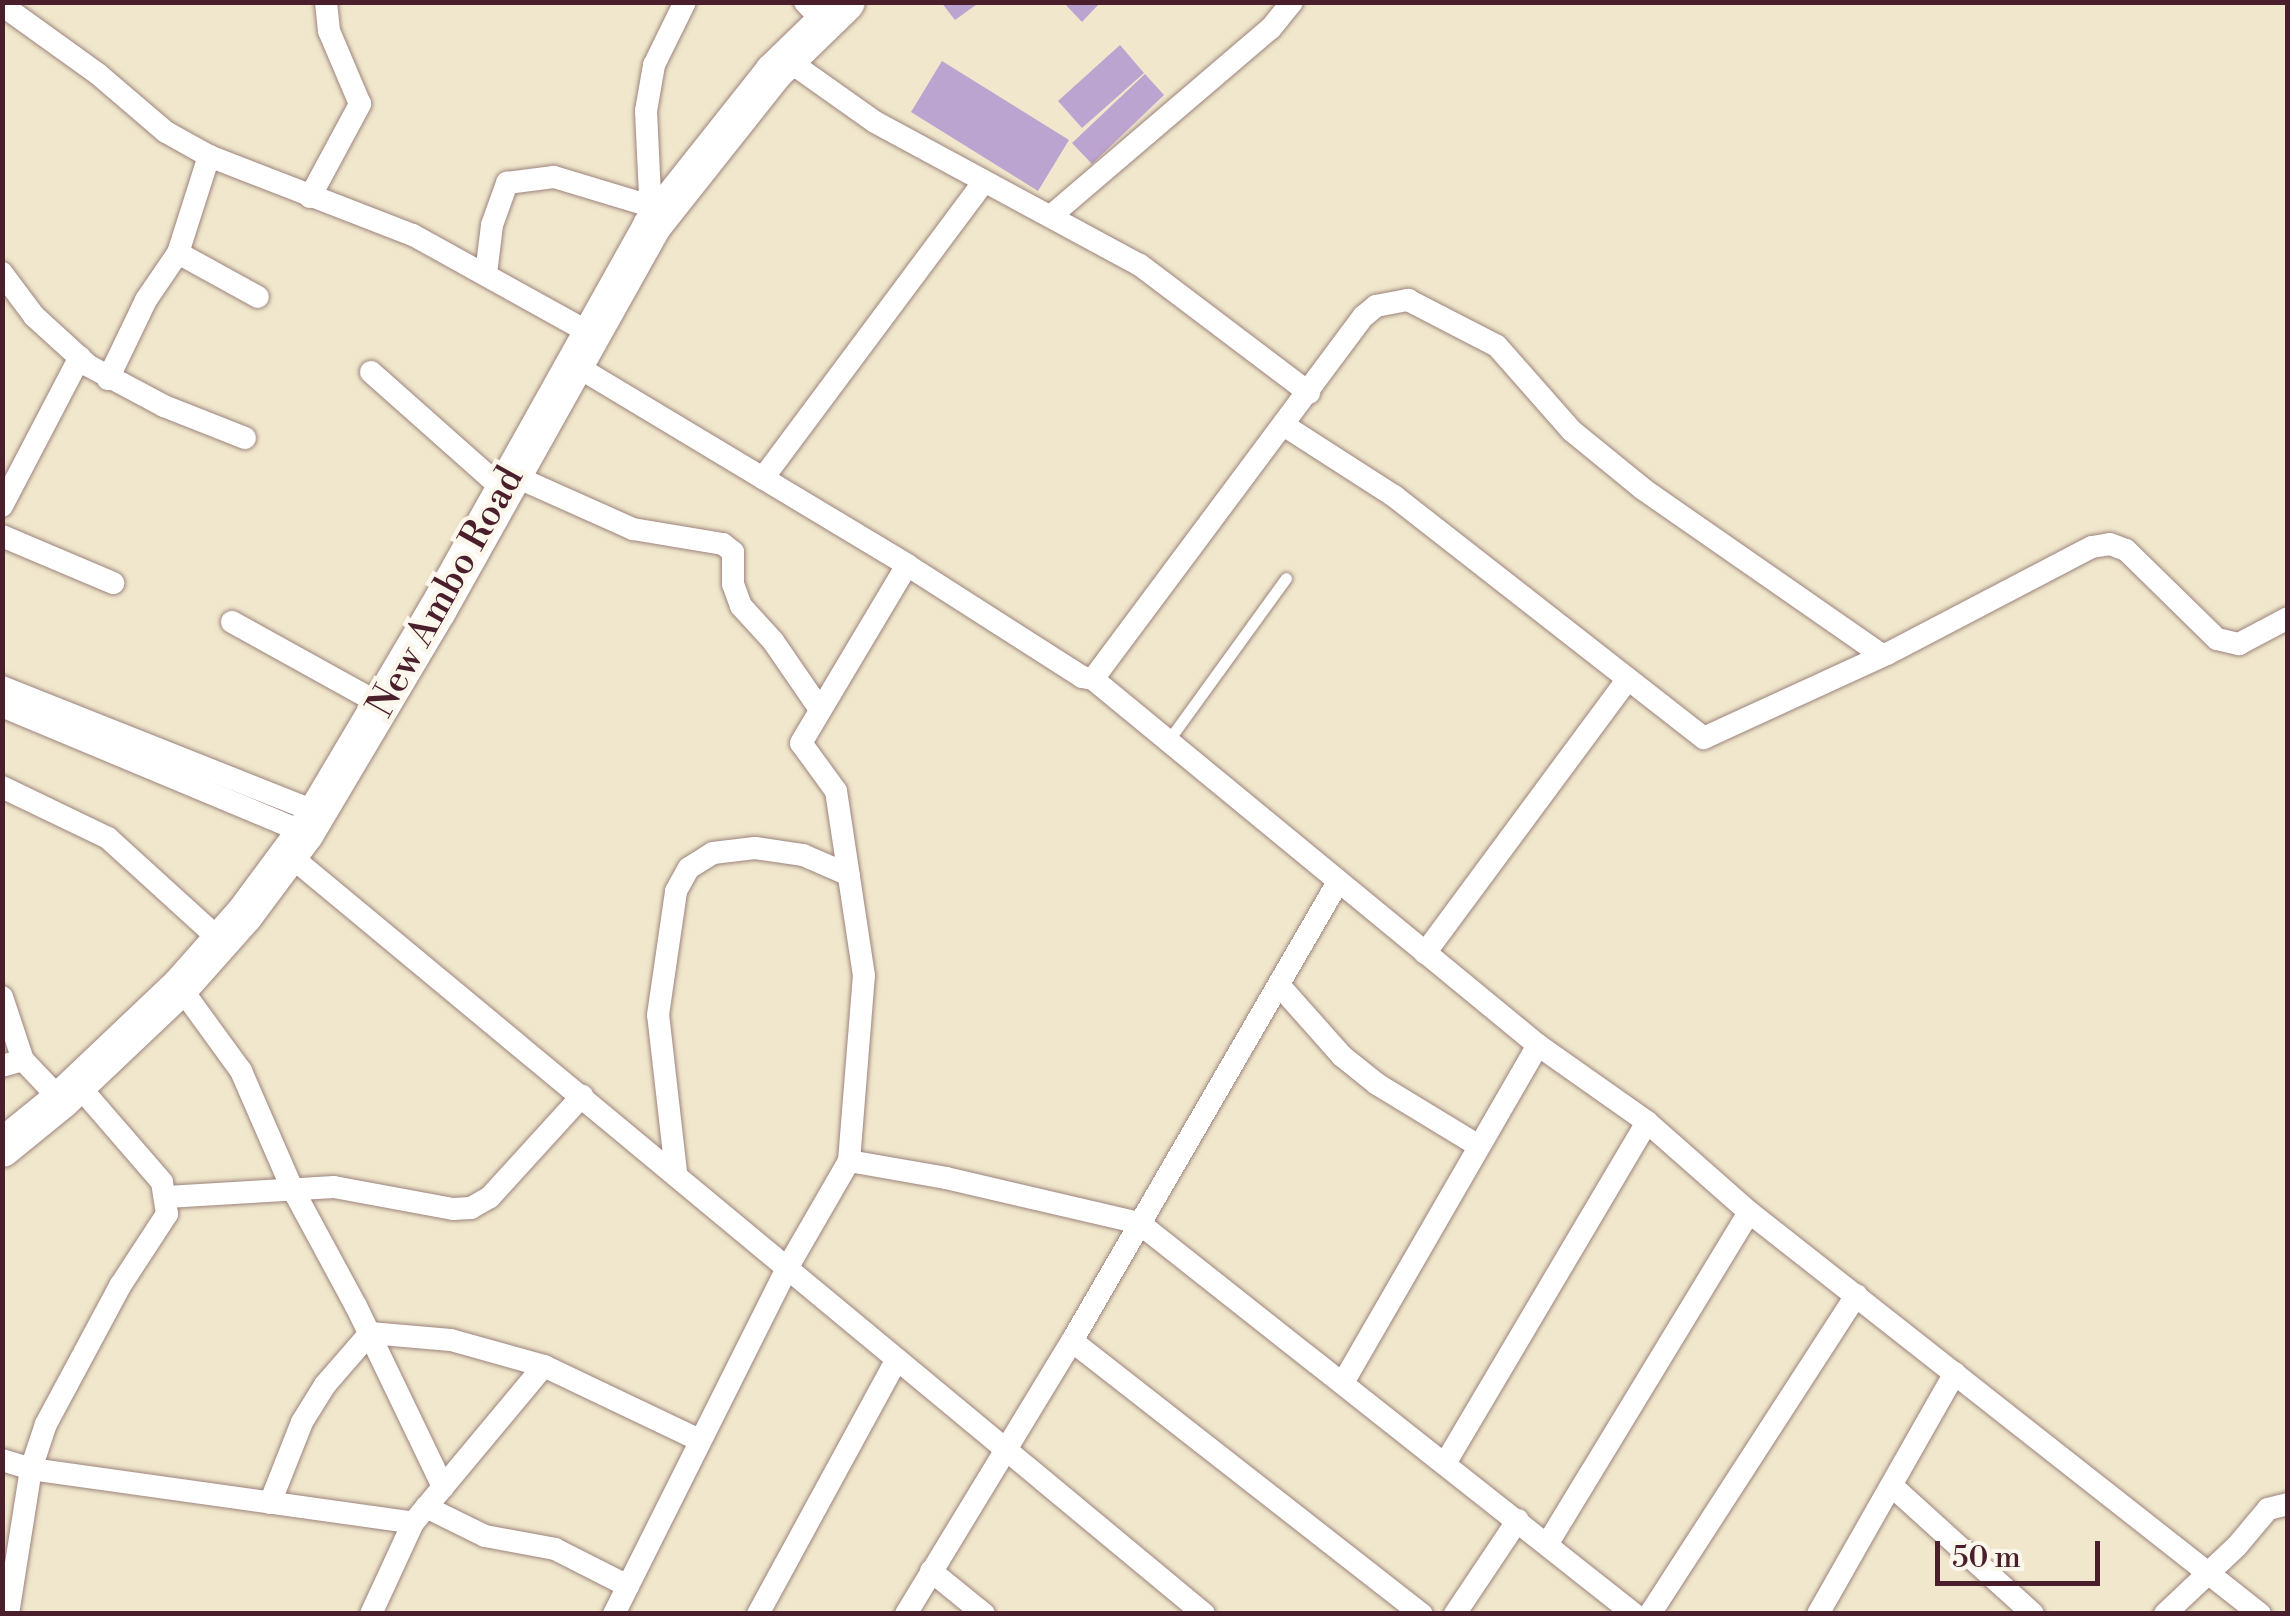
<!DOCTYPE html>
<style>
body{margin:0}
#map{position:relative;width:2290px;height:1616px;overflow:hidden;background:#f0e7cc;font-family:"Libre Bodoni",serif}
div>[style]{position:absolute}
.building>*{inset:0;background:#bca4d0}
.roads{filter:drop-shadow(0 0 2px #9d837c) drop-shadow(0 0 2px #9d837c)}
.lane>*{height:11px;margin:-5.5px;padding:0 5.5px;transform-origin:5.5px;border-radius:5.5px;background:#fff}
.street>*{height:22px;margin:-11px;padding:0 11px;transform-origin:11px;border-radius:11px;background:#fff}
.primary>*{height:38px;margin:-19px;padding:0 19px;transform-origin:19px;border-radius:19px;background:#fff}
span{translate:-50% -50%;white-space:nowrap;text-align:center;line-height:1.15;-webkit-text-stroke:9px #fbf7ec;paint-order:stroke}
.street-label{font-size:38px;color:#4a1f2b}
.frame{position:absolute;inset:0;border:5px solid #4a1f2b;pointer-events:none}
.scale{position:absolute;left:1935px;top:1541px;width:165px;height:45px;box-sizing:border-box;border:5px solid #4a1f2b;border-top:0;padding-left:12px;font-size:30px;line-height:35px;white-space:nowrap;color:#4a1f2b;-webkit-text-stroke:8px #fbf7ec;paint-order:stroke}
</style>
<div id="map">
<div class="building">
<i style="clip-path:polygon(941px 2px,980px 2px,955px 20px)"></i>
<i style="clip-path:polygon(1063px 2px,1096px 2px,1098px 5px,1082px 22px)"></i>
<i style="clip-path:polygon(1120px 45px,1144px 73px,1082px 128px,1058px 101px)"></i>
<i style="clip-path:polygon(942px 61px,1069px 140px,1038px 191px,911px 112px)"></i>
<i style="clip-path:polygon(1145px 74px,1164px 95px,1092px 164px,1072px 143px)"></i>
</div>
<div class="roads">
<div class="lane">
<i style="left:1168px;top:741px;width:201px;rotate:-54.1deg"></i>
</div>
<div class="street">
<i style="left:805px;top:2px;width:29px;rotate:46deg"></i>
<i style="left:2px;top:5px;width:118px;rotate:35.7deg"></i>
<i style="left:98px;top:74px;width:89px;rotate:40.5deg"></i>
<i style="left:166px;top:132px;width:49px;rotate:29.2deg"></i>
<i style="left:209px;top:156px;width:219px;rotate:21.2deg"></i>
<i style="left:413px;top:235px;width:202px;rotate:29deg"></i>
<i style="left:786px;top:59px;width:109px;rotate:35.3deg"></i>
<i style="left:875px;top:122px;width:301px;rotate:28.4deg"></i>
<i style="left:1140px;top:265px;width:212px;rotate:37.1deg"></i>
<i style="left:310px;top:197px;width:106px;rotate:-61.7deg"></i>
<i style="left:360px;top:104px;width:79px;rotate:-113deg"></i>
<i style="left:329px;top:31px;width:29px;rotate:-96deg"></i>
<i style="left:1052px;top:215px;width:288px;rotate:-40.5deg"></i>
<i style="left:1271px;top:28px;width:33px;rotate:-51deg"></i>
<i style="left:651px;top:217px;width:106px;rotate:-92.7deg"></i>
<i style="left:646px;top:111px;width:47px;rotate:-80.1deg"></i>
<i style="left:654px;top:65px;width:70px;rotate:-63.8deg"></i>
<i style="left:178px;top:253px;width:91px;rotate:28.8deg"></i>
<i style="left:2px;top:273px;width:54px;rotate:53.3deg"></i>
<i style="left:34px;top:316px;width:74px;rotate:42.3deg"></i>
<i style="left:89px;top:366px;width:85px;rotate:28.1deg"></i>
<i style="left:164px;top:406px;width:87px;rotate:21.6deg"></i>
<i style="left:486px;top:274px;width:49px;rotate:-83deg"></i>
<i style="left:492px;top:225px;width:45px;rotate:-70.3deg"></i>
<i style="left:507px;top:183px;width:47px;rotate:-7.3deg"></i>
<i style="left:554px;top:177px;width:100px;rotate:16.8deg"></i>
<i style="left:573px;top:364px;width:390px;rotate:31deg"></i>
<i style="left:907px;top:565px;width:208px;rotate:32.6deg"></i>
<i style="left:1082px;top:677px;width:11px;rotate:10deg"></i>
<i style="left:1093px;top:679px;width:576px;rotate:39.44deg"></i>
<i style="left:1538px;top:1045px;width:133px;rotate:35.2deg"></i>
<i style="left:1647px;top:1122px;width:136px;rotate:41.4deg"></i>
<i style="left:1749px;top:1212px;width:650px;rotate:38.19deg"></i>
<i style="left:371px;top:372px;width:178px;rotate:41.6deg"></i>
<i style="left:108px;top:379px;width:88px;rotate:-64.3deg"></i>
<i style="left:146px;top:300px;width:57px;rotate:-55.8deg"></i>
<i style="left:178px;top:253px;width:102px;rotate:-72.3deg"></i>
<i style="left:1285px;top:426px;width:130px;rotate:32.7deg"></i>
<i style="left:1394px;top:496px;width:393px;rotate:38deg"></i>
<i style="left:1704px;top:738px;width:201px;rotate:-24.7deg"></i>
<i style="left:1887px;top:654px;width:231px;rotate:-27.6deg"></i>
<i style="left:2092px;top:547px;width:18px;rotate:-9deg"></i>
<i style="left:2110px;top:544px;width:17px;rotate:21deg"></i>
<i style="left:2126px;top:550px;width:127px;rotate:44.4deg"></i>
<i style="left:2217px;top:639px;width:23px;rotate:13deg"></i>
<i style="left:2239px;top:644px;width:55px;rotate:-28deg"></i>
<i style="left:512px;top:475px;width:133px;rotate:24.1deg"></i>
<i style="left:633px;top:529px;width:91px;rotate:9.5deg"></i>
<i style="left:723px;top:544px;width:13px;rotate:39deg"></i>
<i style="left:733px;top:552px;width:32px;rotate:90deg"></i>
<i style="left:733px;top:584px;width:23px;rotate:70deg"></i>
<i style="left:741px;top:606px;width:47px;rotate:47.6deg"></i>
<i style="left:773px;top:641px;width:81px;rotate:55.5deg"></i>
<i style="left:763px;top:478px;width:368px;rotate:-53.3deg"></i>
<i style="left:2px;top:506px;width:168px;rotate:-62.4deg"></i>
<i style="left:2px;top:536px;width:121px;rotate:22.9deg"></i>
<i style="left:232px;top:622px;width:171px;rotate:29deg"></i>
<i style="left:1093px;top:679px;width:453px;rotate:-53.3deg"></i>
<i style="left:1364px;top:316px;width:16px;rotate:-40deg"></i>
<i style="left:1376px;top:306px;width:33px;rotate:-11deg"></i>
<i style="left:1408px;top:300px;width:100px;rotate:27.3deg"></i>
<i style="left:1497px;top:346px;width:113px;rotate:48.6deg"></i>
<i style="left:1572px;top:431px;width:92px;rotate:39.2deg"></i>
<i style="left:1643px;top:489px;width:289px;rotate:34.8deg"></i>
<i style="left:2px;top:687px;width:341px;rotate:21.7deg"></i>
<i style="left:2px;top:706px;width:329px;rotate:22.7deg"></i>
<i style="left:2px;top:787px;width:118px;rotate:25.7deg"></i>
<i style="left:108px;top:838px;width:153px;rotate:42.3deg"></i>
<i style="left:288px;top:854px;width:1190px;rotate:39.68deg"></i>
<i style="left:1425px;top:953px;width:340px;rotate:-53.5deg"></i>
<i style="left:1279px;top:985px;width:95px;rotate:48.4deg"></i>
<i style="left:1342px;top:1056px;width:45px;rotate:38.7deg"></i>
<i style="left:1377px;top:1084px;width:119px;rotate:31.3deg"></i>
<i style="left:180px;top:987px;width:104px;rotate:54deg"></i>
<i style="left:241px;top:1071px;width:125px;rotate:66.5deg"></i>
<i style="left:291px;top:1186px;width:136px;rotate:61.6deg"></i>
<i style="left:356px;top:1306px;width:201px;rotate:64.3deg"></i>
<i style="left:2px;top:997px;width:66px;rotate:71.6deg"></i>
<i style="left:2px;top:1066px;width:22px;rotate:-16deg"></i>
<i style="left:23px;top:1060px;width:55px;rotate:46.5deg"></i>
<i style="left:849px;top:1161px;width:98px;rotate:9.9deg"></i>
<i style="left:946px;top:1178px;width:198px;rotate:13.1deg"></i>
<i style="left:1139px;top:1223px;width:631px;rotate:38.31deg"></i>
<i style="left:676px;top:1172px;width:158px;rotate:-96.5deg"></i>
<i style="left:658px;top:1015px;width:125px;rotate:-81.7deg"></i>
<i style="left:676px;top:891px;width:26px;rotate:-61deg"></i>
<i style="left:689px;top:868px;width:28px;rotate:-32deg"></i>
<i style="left:713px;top:853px;width:42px;rotate:-6.8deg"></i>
<i style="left:755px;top:848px;width:49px;rotate:8.3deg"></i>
<i style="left:803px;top:855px;width:50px;rotate:23.5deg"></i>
<i style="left:167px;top:1197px;width:167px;rotate:-3.4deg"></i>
<i style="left:334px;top:1187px;width:121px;rotate:10.5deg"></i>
<i style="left:453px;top:1209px;width:18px;rotate:-3deg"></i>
<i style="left:471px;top:1208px;width:22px;rotate:-30deg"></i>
<i style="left:490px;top:1197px;width:137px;rotate:-47.7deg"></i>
<i style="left:1072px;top:1341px;width:444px;rotate:38deg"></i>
<i style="left:1344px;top:1381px;width:388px;rotate:-60deg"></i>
<i style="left:2px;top:1460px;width:30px;rotate:17deg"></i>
<i style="left:31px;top:1469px;width:386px;rotate:8deg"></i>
<i style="left:413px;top:1523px;width:100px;rotate:114.8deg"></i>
<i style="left:1446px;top:1462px;width:395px;rotate:-59.4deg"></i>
<i style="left:1892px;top:1486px;width:190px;rotate:42.2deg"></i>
<i style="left:270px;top:1503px;width:87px;rotate:-68.4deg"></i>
<i style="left:302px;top:1422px;width:44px;rotate:-58.1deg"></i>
<i style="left:325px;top:1385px;width:69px;rotate:-49.1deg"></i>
<i style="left:370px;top:1333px;width:81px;rotate:4.9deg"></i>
<i style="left:451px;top:1340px;width:97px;rotate:15.6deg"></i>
<i style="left:426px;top:1507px;width:66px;rotate:26.2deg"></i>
<i style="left:485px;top:1536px;width:71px;rotate:10.5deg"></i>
<i style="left:555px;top:1549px;width:82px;rotate:26.9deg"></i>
<i style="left:413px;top:1523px;width:204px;rotate:-50.2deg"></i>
<i style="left:544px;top:1366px;width:172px;rotate:25.5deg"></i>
<i style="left:1548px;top:1543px;width:387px;rotate:-58.7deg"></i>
<i style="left:931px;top:1571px;width:68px;rotate:39.1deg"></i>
<i style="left:8px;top:1614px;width:147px;rotate:-81deg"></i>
<i style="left:31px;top:1469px;width:47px;rotate:-71.6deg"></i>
<i style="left:46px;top:1424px;width:157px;rotate:-61.8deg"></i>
<i style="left:120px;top:1286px;width:86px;rotate:-56.9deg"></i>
<i style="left:167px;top:1214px;width:32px;rotate:-99deg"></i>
<i style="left:162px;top:1182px;width:130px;rotate:-130.9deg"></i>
<i style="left:614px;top:1614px;width:390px;rotate:-63.4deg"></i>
<i style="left:789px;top:1265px;width:120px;rotate:-60deg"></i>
<i style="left:849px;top:1161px;width:186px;rotate:-85.4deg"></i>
<i style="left:864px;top:976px;width:187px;rotate:-98.6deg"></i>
<i style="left:836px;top:791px;width:59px;rotate:-126.1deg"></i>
<i style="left:801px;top:743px;width:207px;rotate:-59.2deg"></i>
<i style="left:758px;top:1614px;width:290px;rotate:-61.4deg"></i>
<i style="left:906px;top:1614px;width:320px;rotate:-58.7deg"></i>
<i style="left:1072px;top:1341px;width:531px;rotate:-59.91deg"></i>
<i style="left:1455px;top:1614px;width:113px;rotate:-56.2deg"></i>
<i style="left:1650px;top:1614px;width:380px;rotate:-57.1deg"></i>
<i style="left:1818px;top:1614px;width:277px;rotate:-60.4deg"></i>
<i style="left:2165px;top:1614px;width:99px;rotate:-43.4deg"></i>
<i style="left:2237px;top:1546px;width:48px;rotate:-50deg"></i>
<i style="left:2268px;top:1509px;width:21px;rotate:-14deg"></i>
</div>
<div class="primary">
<i style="left:2px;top:1148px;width:76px;rotate:-39.1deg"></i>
<i style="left:61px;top:1100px;width:164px;rotate:-43.5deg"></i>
<i style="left:180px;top:987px;width:96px;rotate:-48.4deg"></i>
<i style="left:244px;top:915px;width:102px;rotate:-53.4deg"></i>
<i style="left:305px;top:833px;width:258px;rotate:-59.3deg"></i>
<i style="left:437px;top:611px;width:441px;rotate:-60.8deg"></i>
<i style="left:652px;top:226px;width:196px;rotate:-51.6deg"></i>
<i style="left:774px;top:72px;width:100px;rotate:-44.2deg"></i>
</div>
</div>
<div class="street-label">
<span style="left:446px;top:592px;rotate:-61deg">New Ambo Road</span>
</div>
<div class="frame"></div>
<div class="scale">50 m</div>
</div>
